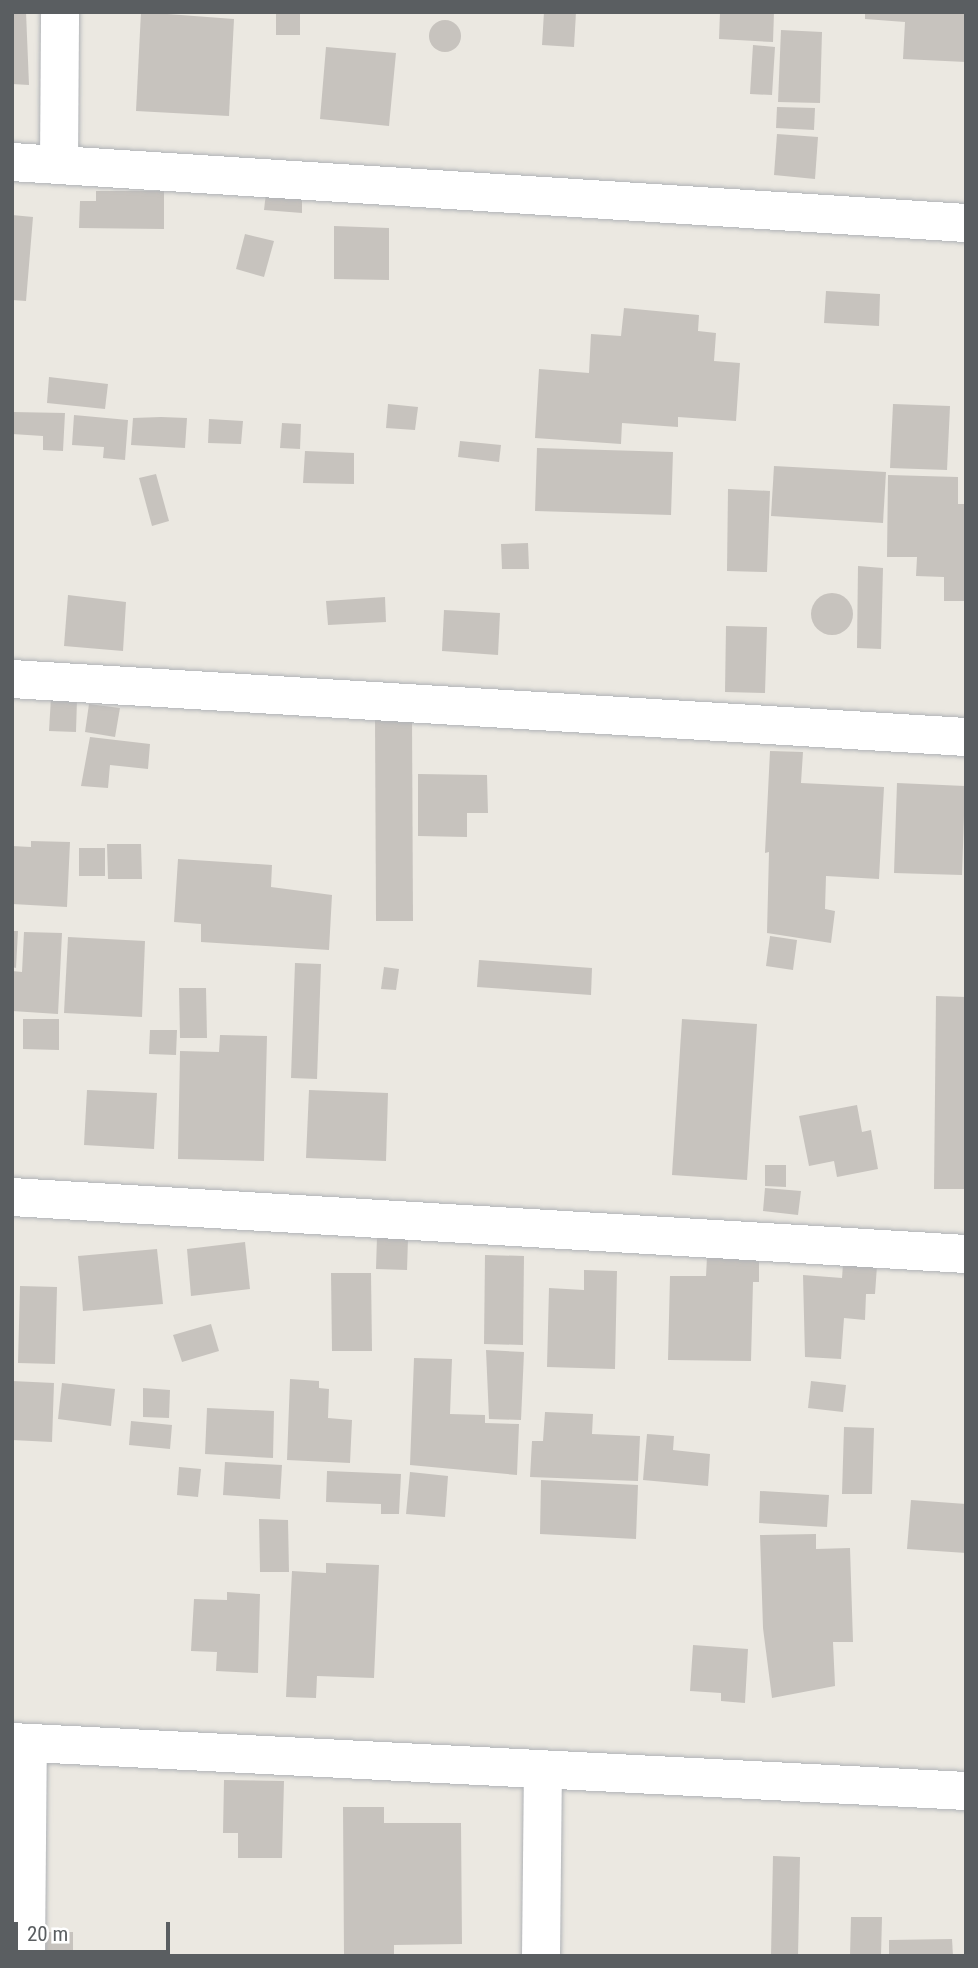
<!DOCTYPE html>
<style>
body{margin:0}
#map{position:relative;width:978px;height:1968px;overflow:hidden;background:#ebe8e1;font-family:"Roboto Condensed",sans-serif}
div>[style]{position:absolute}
.building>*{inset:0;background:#c7c3be}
.round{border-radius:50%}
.roads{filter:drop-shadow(0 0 2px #afb2b6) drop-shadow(0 0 2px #afb2b6)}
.street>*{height:38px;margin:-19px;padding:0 19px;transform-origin:19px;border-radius:19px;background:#fff}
span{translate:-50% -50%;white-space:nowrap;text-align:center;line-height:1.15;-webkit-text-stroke:7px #fff;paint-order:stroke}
.frame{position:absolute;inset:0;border:14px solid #5a5e61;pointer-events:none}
.scale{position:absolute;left:14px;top:1922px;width:156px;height:32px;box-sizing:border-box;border:4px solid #5a5e61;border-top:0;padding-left:9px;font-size:21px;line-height:24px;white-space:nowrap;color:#5a5e61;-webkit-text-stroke:5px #fff;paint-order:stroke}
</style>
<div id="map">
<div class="building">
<i style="clip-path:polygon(12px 12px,26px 12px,29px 85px,12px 84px)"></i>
<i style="clip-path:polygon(141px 12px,234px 19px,229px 116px,136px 111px)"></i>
<i style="clip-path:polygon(276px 12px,300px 12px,300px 35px,276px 35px)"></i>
<i style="clip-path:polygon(544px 12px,576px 12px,574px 47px,542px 45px)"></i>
<i style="clip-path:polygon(720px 12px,774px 12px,773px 42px,719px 39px)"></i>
<i style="clip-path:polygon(865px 12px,966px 12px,966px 62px,903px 59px,905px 22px,865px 19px)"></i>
<i class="round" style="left:429px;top:20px;width:32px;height:32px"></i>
<i style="clip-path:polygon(781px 30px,822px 32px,820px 103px,778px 102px)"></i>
<i style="clip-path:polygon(753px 45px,775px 47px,772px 95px,750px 94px)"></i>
<i style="clip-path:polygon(326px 47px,396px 53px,389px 126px,320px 119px)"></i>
<i style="clip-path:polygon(777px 107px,815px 108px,814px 130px,776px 128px)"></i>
<i style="clip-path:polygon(777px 134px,818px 137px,815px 179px,774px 175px)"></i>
<i style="clip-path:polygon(96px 191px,164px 191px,164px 229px,79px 228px,80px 201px,96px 201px)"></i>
<i style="clip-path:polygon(266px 193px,302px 195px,302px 213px,264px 210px)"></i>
<i style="clip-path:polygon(12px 215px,33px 217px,26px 301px,12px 300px)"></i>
<i style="clip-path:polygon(334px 226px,389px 228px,389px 280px,334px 279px)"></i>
<i style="clip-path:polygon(245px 234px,274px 241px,264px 277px,236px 269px)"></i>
<i style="clip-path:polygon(826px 291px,880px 294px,879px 326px,824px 323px)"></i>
<i style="clip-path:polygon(624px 308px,699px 315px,698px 331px,716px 333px,714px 361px,740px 363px,736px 421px,678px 417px,678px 427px,622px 423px,621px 444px,535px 438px,539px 369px,589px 373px,591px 334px,621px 336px)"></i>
<i style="clip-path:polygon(49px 377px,108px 384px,105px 409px,47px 403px)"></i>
<i style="clip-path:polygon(388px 404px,418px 407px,415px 430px,386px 428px)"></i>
<i style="clip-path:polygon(893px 404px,950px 406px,947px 470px,890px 468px)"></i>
<i style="clip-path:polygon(12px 412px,65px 413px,63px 451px,43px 450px,43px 436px,12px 434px)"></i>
<i style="clip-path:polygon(74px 415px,128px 420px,125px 460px,103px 458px,104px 447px,72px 445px)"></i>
<i style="clip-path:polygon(161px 417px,187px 418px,185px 448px,131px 445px,133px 418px)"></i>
<i style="clip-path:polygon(209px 419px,243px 421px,241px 444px,208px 443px)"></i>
<i style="clip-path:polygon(282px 423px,301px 424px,300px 449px,280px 448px)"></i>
<i style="clip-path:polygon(460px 441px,501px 445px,499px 462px,458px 457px)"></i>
<i style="clip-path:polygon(537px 448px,673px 452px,671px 515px,535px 511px)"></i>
<i style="clip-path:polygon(305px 451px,354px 453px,354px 484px,303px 483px)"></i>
<i style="clip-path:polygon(774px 466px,886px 472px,883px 523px,771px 516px)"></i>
<i style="clip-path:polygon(156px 474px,169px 521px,152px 526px,139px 478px)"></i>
<i style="clip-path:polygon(888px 475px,958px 477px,958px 504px,966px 504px,966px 601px,944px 601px,944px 577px,916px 576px,917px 557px,887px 557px)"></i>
<i style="clip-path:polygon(728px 489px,770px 491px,767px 572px,727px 571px)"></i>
<i style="clip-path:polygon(528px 543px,529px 569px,502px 569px,501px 544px)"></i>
<i style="clip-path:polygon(858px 566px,883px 568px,881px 649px,857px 648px)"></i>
<i class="round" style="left:811px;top:593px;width:42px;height:42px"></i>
<i style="clip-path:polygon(68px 595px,126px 602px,123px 651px,64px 646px)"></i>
<i style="clip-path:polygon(385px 597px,386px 622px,328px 625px,326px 601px)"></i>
<i style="clip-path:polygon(444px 610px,500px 613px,498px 655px,442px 651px)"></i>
<i style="clip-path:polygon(726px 626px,767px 627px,765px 693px,725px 692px)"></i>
<i style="clip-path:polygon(51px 697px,77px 699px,76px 732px,49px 731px)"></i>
<i style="clip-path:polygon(89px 704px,120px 708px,115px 737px,85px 732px)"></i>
<i style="clip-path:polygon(412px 716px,413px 921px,376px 921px,375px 717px)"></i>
<i style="clip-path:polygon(90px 737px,150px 744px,148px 769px,110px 765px,108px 788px,81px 786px)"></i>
<i style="clip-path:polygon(770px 751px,803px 752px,801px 783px,884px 787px,879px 879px,826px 876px,825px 909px,835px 911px,831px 943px,767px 933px,769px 852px,765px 853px)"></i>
<i style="clip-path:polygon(418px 774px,487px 775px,488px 813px,467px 813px,467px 837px,418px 836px)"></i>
<i style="clip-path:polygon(897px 783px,965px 786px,962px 875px,894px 873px)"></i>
<i style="clip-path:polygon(31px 841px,70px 842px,67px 907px,12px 904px,12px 846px,31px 847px)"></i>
<i style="clip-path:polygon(107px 844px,141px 844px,142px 879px,108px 879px)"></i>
<i style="clip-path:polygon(79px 848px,105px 848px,105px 876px,79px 876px)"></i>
<i style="clip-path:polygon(178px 859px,272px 865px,271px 887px,332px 895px,329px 950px,201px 942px,201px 924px,174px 922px)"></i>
<i style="clip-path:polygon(12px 931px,18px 931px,16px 968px,12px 967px)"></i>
<i style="clip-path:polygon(24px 932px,62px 933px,58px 1014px,12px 1011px,12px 971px,22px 972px)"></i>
<i style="clip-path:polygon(770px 936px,797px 940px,793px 970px,766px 966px)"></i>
<i style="clip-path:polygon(68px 937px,145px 941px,142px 1017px,64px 1013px)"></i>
<i style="clip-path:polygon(479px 960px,592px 968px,591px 995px,477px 987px)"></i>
<i style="clip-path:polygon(295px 963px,321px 964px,317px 1079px,291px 1078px)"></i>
<i style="clip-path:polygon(384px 967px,399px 969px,396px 990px,381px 989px)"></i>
<i style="clip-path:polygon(179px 988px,206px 988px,207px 1038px,180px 1038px)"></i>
<i style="clip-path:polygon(936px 996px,966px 997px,966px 1189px,934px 1189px)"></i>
<i style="clip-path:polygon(23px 1019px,59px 1019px,59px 1050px,23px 1049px)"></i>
<i style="clip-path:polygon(682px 1019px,757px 1024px,747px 1180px,672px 1175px)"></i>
<i style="clip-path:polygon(150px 1030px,177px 1030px,176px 1055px,149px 1054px)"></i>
<i style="clip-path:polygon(220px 1035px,267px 1036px,264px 1161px,178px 1159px,180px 1051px,219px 1052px)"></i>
<i style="clip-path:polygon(87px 1090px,157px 1093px,154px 1149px,84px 1145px)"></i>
<i style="clip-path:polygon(309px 1090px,388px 1093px,386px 1161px,306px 1158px)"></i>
<i style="clip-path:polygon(857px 1105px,862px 1132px,871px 1130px,878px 1169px,837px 1177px,834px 1161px,809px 1166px,799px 1116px)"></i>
<i style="clip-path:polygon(765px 1165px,786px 1165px,786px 1187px,765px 1186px)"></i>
<i style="clip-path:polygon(765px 1188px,801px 1191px,798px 1215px,763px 1211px)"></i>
<i style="clip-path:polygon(377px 1236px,408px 1238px,407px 1270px,376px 1269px)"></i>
<i style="clip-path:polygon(245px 1242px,250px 1289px,191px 1296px,187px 1249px)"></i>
<i style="clip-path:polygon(157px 1249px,163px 1304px,83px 1311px,78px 1256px)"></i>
<i style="clip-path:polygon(485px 1255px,524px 1256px,523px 1345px,484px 1344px)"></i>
<i style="clip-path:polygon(707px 1257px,759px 1258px,759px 1282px,753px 1282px,751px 1361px,668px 1360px,670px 1276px,706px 1276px)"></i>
<i style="clip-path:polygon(843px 1264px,877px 1266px,875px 1294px,866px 1294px,865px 1320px,844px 1318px,841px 1359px,805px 1357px,803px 1275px,842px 1278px)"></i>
<i style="clip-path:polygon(584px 1270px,617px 1271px,615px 1369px,547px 1367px,549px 1288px,584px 1290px)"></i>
<i style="clip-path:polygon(331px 1273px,371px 1273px,372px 1351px,332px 1351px)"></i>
<i style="clip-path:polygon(20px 1286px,57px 1287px,55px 1364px,18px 1363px)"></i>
<i style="clip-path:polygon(211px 1324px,219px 1351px,182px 1362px,173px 1335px)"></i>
<i style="clip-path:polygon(486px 1350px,524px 1352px,521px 1420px,489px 1419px)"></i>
<i style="clip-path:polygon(414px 1358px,452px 1359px,450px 1414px,485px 1415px,485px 1423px,519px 1424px,517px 1475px,410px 1465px)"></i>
<i style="clip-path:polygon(290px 1379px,319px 1381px,319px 1388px,329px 1389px,328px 1418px,352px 1420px,350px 1463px,287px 1460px)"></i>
<i style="clip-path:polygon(12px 1381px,54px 1383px,52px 1442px,12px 1440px)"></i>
<i style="clip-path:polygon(811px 1381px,846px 1385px,843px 1412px,808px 1408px)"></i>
<i style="clip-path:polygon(62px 1383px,115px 1389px,111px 1426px,58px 1419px)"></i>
<i style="clip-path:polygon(143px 1388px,170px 1390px,169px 1418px,143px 1417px)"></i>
<i style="clip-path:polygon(207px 1408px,274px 1411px,273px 1458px,205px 1454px)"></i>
<i style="clip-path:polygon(545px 1412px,593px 1414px,592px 1434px,640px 1436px,638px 1481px,530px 1477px,532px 1441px,543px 1441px)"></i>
<i style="clip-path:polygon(131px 1421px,172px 1425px,170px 1449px,129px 1445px)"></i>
<i style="clip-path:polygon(844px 1427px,874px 1428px,872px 1494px,842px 1494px)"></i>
<i style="clip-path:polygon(647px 1434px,674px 1436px,673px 1450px,710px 1454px,708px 1486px,643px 1480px)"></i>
<i style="clip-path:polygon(225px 1462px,282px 1465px,280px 1499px,223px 1495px)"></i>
<i style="clip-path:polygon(179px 1467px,201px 1469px,198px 1497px,177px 1495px)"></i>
<i style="clip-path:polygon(327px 1471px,401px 1474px,399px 1514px,381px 1514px,381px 1504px,326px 1502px)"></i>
<i style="clip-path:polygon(410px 1472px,448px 1476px,445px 1517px,406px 1514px)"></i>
<i style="clip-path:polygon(541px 1480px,638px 1485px,636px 1539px,540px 1534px)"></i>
<i style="clip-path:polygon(760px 1491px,829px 1495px,827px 1527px,759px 1523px)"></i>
<i style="clip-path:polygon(911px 1500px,966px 1504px,966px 1553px,907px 1549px)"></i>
<i style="clip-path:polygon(259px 1519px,288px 1520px,289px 1572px,260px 1572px)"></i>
<i style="clip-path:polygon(816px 1534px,816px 1549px,850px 1548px,853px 1642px,833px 1642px,835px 1686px,772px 1698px,763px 1628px,760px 1535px)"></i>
<i style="clip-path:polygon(326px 1563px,379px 1565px,374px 1678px,317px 1676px,316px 1698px,286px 1697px,292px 1571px,326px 1573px)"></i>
<i style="clip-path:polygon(227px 1592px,260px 1594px,258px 1673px,216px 1671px,217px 1652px,191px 1651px,194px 1599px,227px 1600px)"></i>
<i style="clip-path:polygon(693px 1645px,748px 1649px,745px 1703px,721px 1701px,721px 1693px,690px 1691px)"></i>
<i style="clip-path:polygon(224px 1780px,284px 1781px,282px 1858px,238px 1858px,238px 1833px,223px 1833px)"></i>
<i style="clip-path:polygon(343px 1807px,384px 1807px,384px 1823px,461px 1823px,462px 1944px,394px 1945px,394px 1956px,344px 1956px)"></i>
<i style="clip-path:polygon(773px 1856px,800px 1857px,798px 1956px,771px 1956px)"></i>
<i style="clip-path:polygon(851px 1917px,882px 1917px,881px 1956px,850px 1956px)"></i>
<i style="clip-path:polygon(42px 1932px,73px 1932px,73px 1956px,43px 1956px)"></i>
<i style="clip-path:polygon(952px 1939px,953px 1956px,889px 1956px,889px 1940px)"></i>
</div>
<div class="roads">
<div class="street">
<i style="left:12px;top:162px;width:956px;rotate:3.66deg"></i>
<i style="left:59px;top:164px;width:152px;rotate:-89.6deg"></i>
<i style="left:12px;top:679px;width:956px;rotate:3.48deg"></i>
<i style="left:12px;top:1197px;width:956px;rotate:3.42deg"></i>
<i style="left:12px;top:1742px;width:955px;rotate:2.94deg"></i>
<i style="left:26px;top:1956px;width:212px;rotate:-89.5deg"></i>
<i style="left:541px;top:1956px;width:186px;rotate:-89.4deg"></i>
</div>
</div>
<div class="frame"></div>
<div class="scale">20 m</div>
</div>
